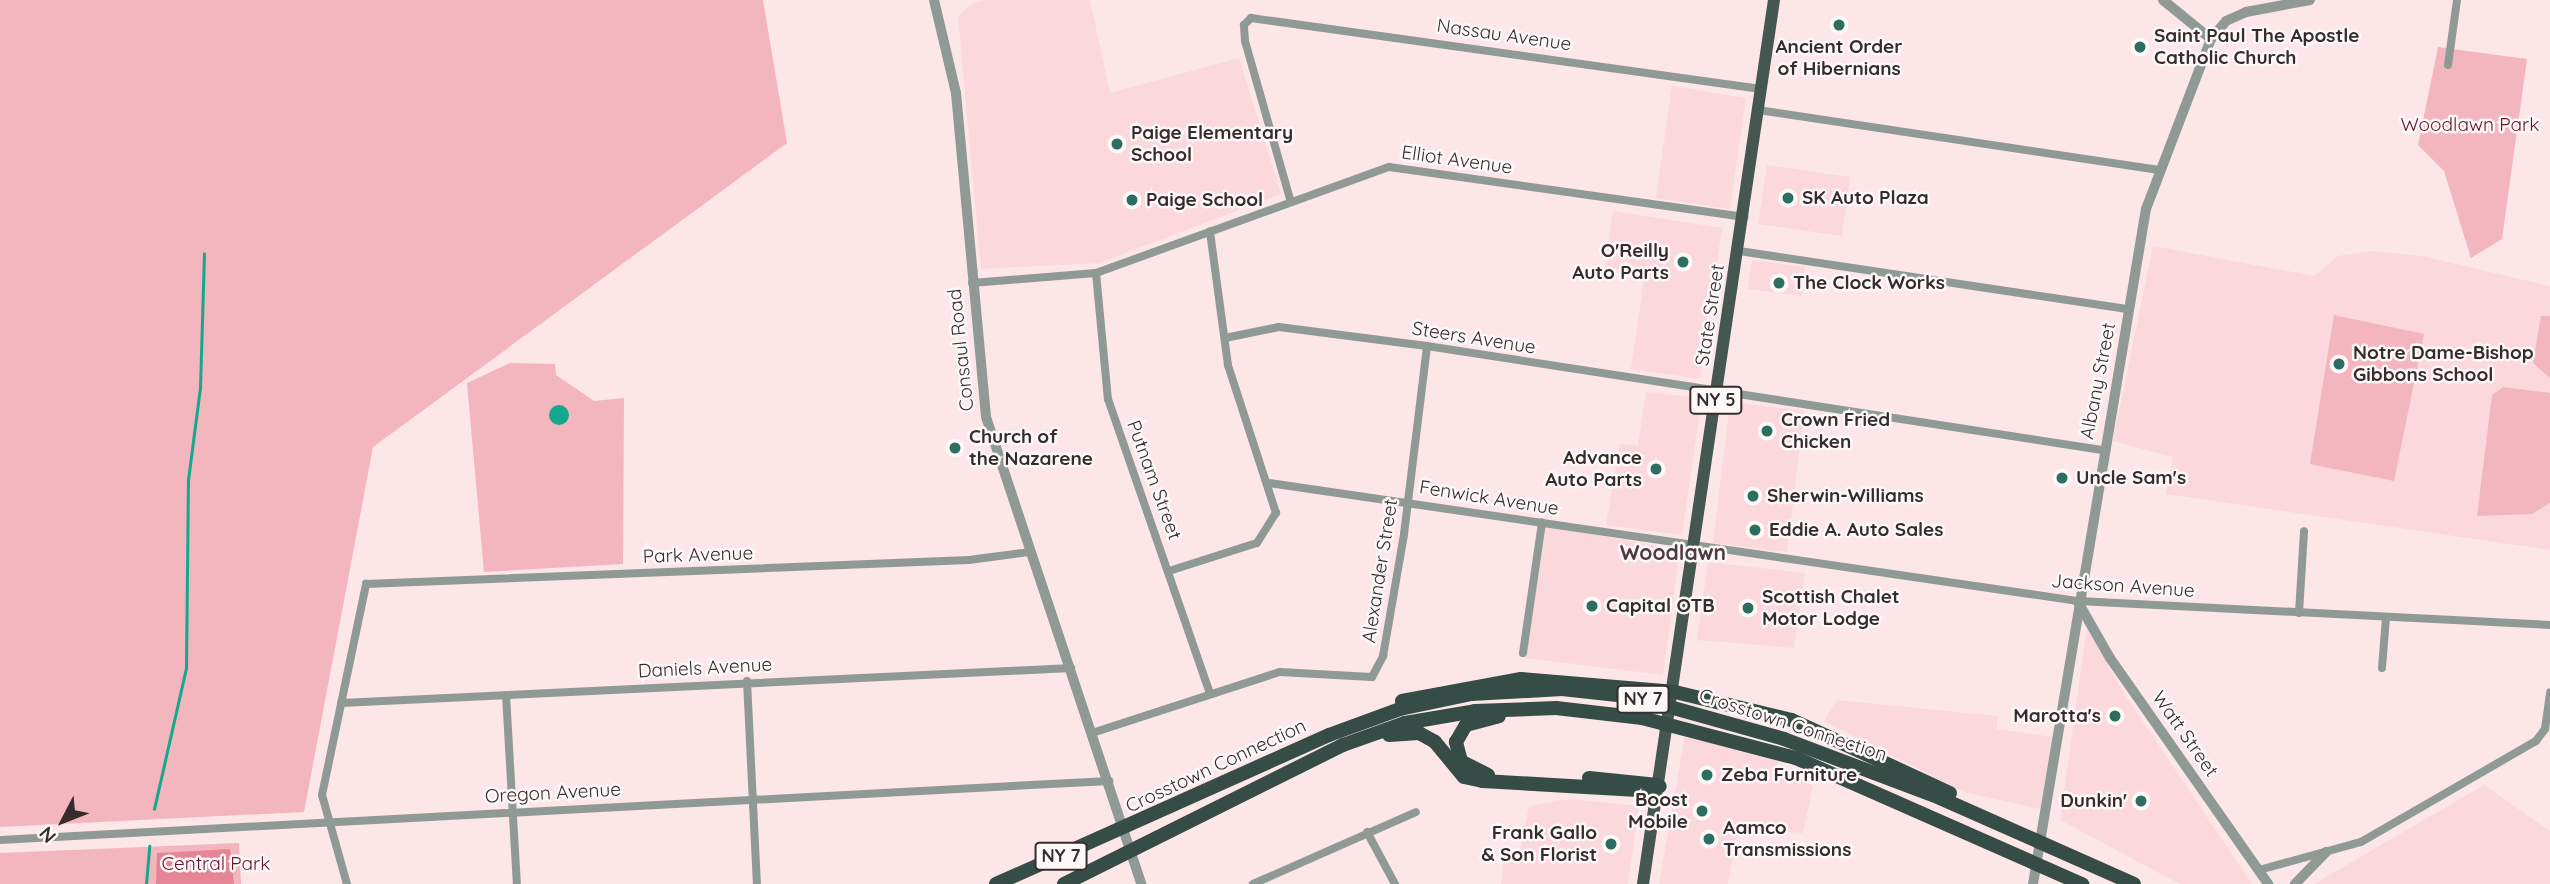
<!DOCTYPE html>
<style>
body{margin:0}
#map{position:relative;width:2550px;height:884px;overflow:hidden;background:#fce6e8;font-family:Quicksand,sans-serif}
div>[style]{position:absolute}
.built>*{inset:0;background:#fbd8dc}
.green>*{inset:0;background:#f3b5be}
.forest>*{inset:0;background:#e68596}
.water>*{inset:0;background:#16a88d}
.round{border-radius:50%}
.stream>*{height:2.5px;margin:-1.25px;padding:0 1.25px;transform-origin:1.25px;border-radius:1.25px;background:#16a88d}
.minor>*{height:8px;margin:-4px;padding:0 4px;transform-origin:4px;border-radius:4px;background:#8f9a96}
.tertiary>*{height:10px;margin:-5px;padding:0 5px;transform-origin:5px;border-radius:5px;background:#8f9a96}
.primary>*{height:12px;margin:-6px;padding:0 6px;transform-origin:6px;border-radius:6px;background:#445751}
.trunk>*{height:14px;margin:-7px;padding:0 7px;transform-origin:7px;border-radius:7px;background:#364c46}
.dots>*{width:19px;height:19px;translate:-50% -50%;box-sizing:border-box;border:4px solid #fdf8f8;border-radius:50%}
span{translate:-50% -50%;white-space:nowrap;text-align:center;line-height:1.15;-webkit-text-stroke:5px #fdf8f8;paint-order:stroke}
.shield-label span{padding:2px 5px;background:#fdf8f8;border:2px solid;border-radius:5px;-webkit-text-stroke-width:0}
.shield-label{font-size:18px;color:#362c2d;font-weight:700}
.street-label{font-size:19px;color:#362c2d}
.poi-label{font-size:19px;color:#362c2d;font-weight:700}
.left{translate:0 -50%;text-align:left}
.right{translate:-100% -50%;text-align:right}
.park-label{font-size:19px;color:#68112b}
.neighbourhood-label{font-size:21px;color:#4f3a3d;font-weight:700}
.north{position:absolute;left:28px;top:786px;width:70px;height:70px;-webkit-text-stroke:5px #fdf8f8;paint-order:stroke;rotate:228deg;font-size:19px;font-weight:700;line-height:28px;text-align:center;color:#362c2d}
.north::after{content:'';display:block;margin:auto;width:24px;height:32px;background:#362c2d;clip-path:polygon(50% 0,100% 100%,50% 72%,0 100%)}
</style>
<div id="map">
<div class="built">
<i style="clip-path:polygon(989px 0,1090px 0,1110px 93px,1239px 58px,1281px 194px,1099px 263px,981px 269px,958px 16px,973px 3px)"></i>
<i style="clip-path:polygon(1672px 86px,1746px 98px,1730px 209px,1656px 198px)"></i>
<i style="clip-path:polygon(1767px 165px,1850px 177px,1842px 236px,1758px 224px)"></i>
<i style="clip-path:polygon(1613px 211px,1722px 228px,1700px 379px,1631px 369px,1645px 273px,1605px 267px)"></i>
<i style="clip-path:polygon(2153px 246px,2314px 276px,2338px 256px,2372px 251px,2422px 256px,2550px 286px,2550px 550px,2166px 494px,2173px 457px,2113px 441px)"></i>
<i style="clip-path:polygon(1752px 260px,1805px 267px,1801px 296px,1748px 289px)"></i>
<i style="clip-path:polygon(1646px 392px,1702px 398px,1682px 535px,1606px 525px,1620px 444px,1638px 445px)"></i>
<i style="clip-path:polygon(1730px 402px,1804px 411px,1787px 552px,1713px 543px)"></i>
<i style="clip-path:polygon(1546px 526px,1680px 550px,1663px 675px,1526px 658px)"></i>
<i style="clip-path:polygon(1708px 562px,1805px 573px,1794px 648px,1697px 640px)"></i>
<i style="clip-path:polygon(2087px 627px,2122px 690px,2252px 884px,2180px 884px,2060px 820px)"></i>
<i style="clip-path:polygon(1837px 700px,1997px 716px,1997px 729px,2053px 737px,2040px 809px,1964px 792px,1824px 721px)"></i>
<i style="clip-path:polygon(1685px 736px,1773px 759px,1813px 786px,1803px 833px,1738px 827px,1728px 884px,1659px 884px)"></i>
<i style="clip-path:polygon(2484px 785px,2550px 831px,2550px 884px,2314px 884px)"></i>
<i style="clip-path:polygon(1571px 799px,1639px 806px,1628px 884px,1501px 884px,1504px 853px,1519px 854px,1529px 806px)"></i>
</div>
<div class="green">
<i style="clip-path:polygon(0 0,763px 0,787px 143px,373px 447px,304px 812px,0 827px)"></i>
<i style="clip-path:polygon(2438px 47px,2527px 59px,2502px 239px,2471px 258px,2444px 171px,2418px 145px)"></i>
<i style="clip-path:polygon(2334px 315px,2424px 334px,2394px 481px,2310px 464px)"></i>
<i style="clip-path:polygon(2541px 316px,2550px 316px,2550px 378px,2533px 363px)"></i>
<i style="clip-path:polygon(510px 363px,555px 364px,556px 375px,594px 401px,624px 398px,623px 564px,484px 572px,467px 383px)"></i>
<i style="clip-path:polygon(2503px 387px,2550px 393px,2550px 503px,2532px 514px,2477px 516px,2492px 395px)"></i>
<i style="clip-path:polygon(239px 843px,241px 884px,0 884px,0 853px)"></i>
</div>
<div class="forest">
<i style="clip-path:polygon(230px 849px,234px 884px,156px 884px,157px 853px)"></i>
</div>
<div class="water">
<i class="round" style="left:549px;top:405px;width:20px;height:20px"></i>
</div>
<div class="stream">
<i style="left:154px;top:809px;width:145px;rotate:-77.2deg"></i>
<i style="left:186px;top:668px;width:188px;rotate:-89.4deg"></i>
<i style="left:188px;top:480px;width:93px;rotate:-82.6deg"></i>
<i style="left:200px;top:388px;width:134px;rotate:-88.3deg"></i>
<i style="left:146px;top:884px;width:38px;rotate:-85deg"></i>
</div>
<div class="minor">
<i style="left:2448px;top:65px;width:66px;rotate:-82.1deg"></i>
<i style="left:1758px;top:110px;width:404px;rotate:8.5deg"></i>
<i style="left:1290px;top:199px;width:164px;rotate:-105.9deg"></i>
<i style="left:1245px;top:41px;width:16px;rotate:-94deg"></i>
<i style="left:1244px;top:25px;width:10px;rotate:-45deg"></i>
<i style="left:1251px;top:18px;width:515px;rotate:7.93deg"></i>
<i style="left:1739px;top:251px;width:394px;rotate:8.5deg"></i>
<i style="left:1096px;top:273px;width:127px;rotate:84.6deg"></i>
<i style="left:1108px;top:399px;width:311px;rotate:70.9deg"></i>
<i style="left:972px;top:283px;width:124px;rotate:-4.6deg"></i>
<i style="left:1096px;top:273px;width:312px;rotate:-19.9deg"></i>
<i style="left:1389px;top:167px;width:359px;rotate:8deg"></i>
<i style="left:1225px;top:338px;width:55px;rotate:-11.5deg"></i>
<i style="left:1279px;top:327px;width:149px;rotate:7.3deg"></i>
<i style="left:1427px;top:346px;width:683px;rotate:8.76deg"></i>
<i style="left:1269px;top:483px;width:818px;rotate:8.3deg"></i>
<i style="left:2078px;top:601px;width:473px;rotate:2.9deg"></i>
<i style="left:1169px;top:571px;width:92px;rotate:-17.7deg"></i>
<i style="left:1257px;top:543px;width:36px;rotate:-58deg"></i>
<i style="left:1276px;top:513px;width:156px;rotate:-108deg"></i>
<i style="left:1228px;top:365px;width:135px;rotate:-97.7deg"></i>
<i style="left:2299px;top:613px;width:82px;rotate:-86.5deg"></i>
<i style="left:1523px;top:653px;width:132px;rotate:-81.7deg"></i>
<i style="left:2382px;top:668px;width:51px;rotate:-85.5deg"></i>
<i style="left:747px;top:681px;width:203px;rotate:87.2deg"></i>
<i style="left:506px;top:695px;width:189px;rotate:86.7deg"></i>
<i style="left:341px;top:703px;width:731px;rotate:-2.74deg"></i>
<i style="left:1092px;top:733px;width:198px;rotate:-18deg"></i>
<i style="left:1280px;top:672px;width:92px;rotate:3.1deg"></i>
<i style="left:1372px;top:677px;width:24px;rotate:-62deg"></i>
<i style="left:1383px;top:656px;width:124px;rotate:-80.2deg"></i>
<i style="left:1404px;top:534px;width:189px;rotate:-83deg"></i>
<i style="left:1367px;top:832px;width:59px;rotate:61.7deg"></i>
<i style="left:0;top:840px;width:1111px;rotate:-3.05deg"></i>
<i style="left:2259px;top:870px;width:106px;rotate:-15.4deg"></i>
<i style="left:2361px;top:842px;width:202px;rotate:-30deg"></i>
<i style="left:2536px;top:741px;width:15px;rotate:-53deg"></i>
<i style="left:2545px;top:729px;width:37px;rotate:-82deg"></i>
<i style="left:347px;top:884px;width:92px;rotate:-105.7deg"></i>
<i style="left:322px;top:795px;width:216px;rotate:-78.2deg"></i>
<i style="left:366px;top:584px;width:603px;rotate:-2.28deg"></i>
<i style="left:969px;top:560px;width:62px;rotate:-7.5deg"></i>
<i style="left:1253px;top:884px;width:178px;rotate:-23.8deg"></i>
</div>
<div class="tertiary">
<i style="left:934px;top:0;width:96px;rotate:76.7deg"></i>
<i style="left:956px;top:93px;width:325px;rotate:84.7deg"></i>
<i style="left:986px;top:417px;width:492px;rotate:71.6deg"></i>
<i style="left:2163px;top:0;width:62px;rotate:39.1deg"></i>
<i style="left:2078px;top:602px;width:64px;rotate:60.3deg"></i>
<i style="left:2110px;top:658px;width:276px;rotate:55deg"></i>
<i style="left:2033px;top:884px;width:684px;rotate:-80.5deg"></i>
<i style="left:2146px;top:209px;width:182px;rotate:-69.1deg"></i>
<i style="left:2211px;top:39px;width:23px;rotate:-50deg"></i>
<i style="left:2226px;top:21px;width:22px;rotate:-24deg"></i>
<i style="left:2246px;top:12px;width:65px;rotate:-10.6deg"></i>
<i style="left:2295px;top:884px;width:45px;rotate:-45.9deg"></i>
</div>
<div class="primary">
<i style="left:1643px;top:884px;width:894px;rotate:-81.57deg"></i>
</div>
<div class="trunk">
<i style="left:1402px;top:701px;width:121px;rotate:-10.5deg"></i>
<i style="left:1521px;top:679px;width:155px;rotate:4.8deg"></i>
<i style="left:1675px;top:692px;width:120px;rotate:13.5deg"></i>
<i style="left:1792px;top:720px;width:174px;rotate:24.8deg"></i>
<i style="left:1389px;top:735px;width:30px;rotate:-4deg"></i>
<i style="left:1419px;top:733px;width:18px;rotate:29deg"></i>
<i style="left:1435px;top:742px;width:45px;rotate:50.4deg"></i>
<i style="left:1464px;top:777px;width:19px;rotate:12deg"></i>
<i style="left:1483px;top:781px;width:155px;rotate:3.3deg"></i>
<i style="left:1638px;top:790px;width:22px;rotate:-10deg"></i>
<i style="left:1488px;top:775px;width:30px;rotate:-153deg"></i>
<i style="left:1461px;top:761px;width:20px;rotate:-105deg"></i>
<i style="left:1456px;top:742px;width:20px;rotate:-60deg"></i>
<i style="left:1466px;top:725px;width:34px;rotate:-15deg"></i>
<i style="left:1589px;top:778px;width:69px;rotate:5.8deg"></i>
<i style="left:996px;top:884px;width:365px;rotate:-24.1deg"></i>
<i style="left:1329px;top:735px;width:76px;rotate:-20.1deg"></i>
<i style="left:1400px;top:709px;width:73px;rotate:-11.9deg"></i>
<i style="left:1471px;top:694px;width:91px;rotate:-3.1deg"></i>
<i style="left:1562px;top:689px;width:72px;rotate:6.3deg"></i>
<i style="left:1634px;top:697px;width:156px;rotate:15.6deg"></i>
<i style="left:1784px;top:739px;width:167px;rotate:20.7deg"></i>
<i style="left:1940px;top:798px;width:212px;rotate:23.9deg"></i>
<i style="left:1064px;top:884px;width:312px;rotate:-26.5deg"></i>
<i style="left:1343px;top:745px;width:66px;rotate:-19.5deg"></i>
<i style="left:1405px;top:723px;width:71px;rotate:-9.7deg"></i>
<i style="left:1475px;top:711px;width:81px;rotate:-2.1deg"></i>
<i style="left:1556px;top:708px;width:87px;rotate:6.6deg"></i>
<i style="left:1642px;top:718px;width:159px;rotate:14.6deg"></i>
<i style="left:1796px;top:758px;width:313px;rotate:23.8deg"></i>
</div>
<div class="dots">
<i style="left:1839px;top:25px;background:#2c6e5f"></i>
<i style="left:2140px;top:47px;background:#2c6e5f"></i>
<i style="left:1117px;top:144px;background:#2c6e5f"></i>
<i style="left:1788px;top:198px;background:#2c6e5f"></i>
<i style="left:1132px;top:200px;background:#2c6e5f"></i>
<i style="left:1683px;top:262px;background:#2c6e5f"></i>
<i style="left:1779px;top:283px;background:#2c6e5f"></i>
<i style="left:2339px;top:364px;background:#2c6e5f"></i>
<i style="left:1767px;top:431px;background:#2c6e5f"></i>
<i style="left:955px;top:448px;background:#2c6e5f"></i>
<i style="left:1656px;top:469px;background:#2c6e5f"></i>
<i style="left:2062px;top:478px;background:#2c6e5f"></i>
<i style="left:1753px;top:496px;background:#2c6e5f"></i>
<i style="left:1755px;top:530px;background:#2c6e5f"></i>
<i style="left:1592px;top:606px;background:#2c6e5f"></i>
<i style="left:1748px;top:608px;background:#2c6e5f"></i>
<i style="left:2115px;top:716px;background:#2c6e5f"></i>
<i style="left:1707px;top:775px;background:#2c6e5f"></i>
<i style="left:2141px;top:801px;background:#2c6e5f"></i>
<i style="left:1702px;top:811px;background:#2c6e5f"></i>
<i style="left:1709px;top:839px;background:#2c6e5f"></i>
<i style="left:1611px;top:844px;background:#2c6e5f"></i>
</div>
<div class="shield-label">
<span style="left:1716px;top:400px">NY 5</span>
<span style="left:1643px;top:699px">NY 7</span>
<span style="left:1061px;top:856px">NY 7</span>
</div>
<div class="street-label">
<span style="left:1504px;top:35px;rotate:8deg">Nassau Avenue</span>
<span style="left:1457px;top:160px;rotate:8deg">Elliot Avenue</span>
<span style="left:1710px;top:315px;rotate:-81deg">State Street</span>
<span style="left:1474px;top:338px;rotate:9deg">Steers Avenue</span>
<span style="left:961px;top:350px;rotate:-96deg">Consaul Road</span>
<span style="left:2098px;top:381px;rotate:-79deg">Albany Street</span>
<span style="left:1154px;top:480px;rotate:70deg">Putnam Street</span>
<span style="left:1489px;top:498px;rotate:9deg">Fenwick Avenue</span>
<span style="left:698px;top:555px;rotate:-2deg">Park Avenue</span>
<span style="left:1380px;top:571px;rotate:-81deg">Alexander Street</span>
<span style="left:2123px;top:586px;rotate:4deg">Jackson Avenue</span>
<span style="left:705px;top:668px;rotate:-3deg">Daniels Avenue</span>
<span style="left:1793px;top:725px;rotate:18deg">Crosstown Connection</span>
<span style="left:2185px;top:734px;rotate:55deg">Watt Street</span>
<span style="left:1216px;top:766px;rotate:-25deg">Crosstown Connection</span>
<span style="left:553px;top:793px;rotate:-3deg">Oregon Avenue</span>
</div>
<div class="poi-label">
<span class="left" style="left:2154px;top:47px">Saint Paul The Apostle<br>Catholic Church</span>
<span style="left:1839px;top:58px">Ancient Order<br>of Hibernians</span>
<span class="left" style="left:1131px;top:144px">Paige Elementary<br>School</span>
<span class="left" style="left:1802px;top:198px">SK Auto Plaza</span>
<span class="left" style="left:1146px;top:200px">Paige School</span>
<span class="right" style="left:1669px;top:262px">O'Reilly<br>Auto Parts</span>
<span class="left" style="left:1793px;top:283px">The Clock Works</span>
<span class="left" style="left:2353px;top:364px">Notre Dame-Bishop<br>Gibbons School</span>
<span class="left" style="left:1781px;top:431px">Crown Fried<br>Chicken</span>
<span class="left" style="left:969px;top:448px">Church of<br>the Nazarene</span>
<span class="right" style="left:1642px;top:469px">Advance<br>Auto Parts</span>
<span class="left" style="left:2076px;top:478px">Uncle Sam's</span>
<span class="left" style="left:1767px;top:496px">Sherwin-Williams</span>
<span class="left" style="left:1769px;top:530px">Eddie A. Auto Sales</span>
<span class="left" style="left:1762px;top:608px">Scottish Chalet<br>Motor Lodge</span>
<span class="left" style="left:1606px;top:606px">Capital OTB</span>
<span class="right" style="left:2101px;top:716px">Marotta's</span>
<span class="left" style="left:1721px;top:775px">Zeba Furniture</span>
<span class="right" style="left:1688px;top:811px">Boost<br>Mobile</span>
<span class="right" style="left:2127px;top:801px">Dunkin'</span>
<span class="left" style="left:1723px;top:839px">Aamco<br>Transmissions</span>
<span class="right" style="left:1597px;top:844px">Frank Gallo<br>&amp; Son Florist</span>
</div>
<div class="park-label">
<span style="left:2470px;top:125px">Woodlawn Park</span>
<span style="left:216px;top:864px">Central Park</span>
</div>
<div class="neighbourhood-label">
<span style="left:1673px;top:552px">Woodlawn</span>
</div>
<div class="north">N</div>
</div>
